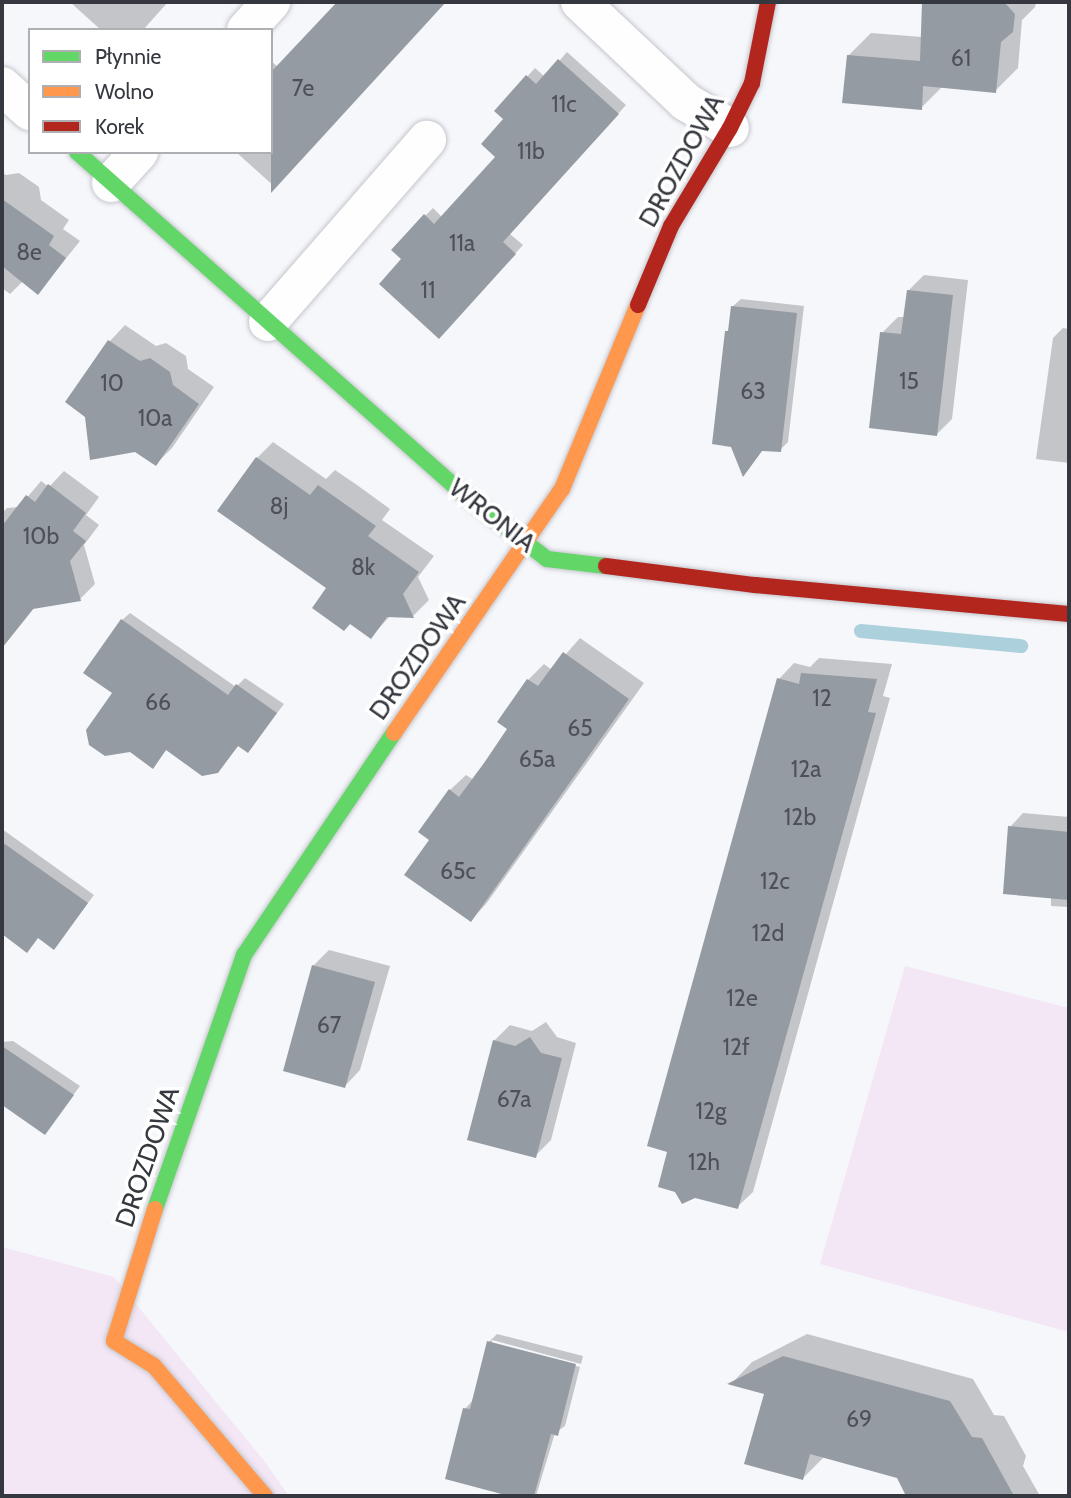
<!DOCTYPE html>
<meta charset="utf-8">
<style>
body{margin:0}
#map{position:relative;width:1071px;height:1498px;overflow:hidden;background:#f6f7fb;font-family:Cabin,sans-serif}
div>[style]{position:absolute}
.green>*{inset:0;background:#f3e6f5}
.shadow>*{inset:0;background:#0003}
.stream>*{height:14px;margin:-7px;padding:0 7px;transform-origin:7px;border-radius:7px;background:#acd0dc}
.building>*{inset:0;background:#959ba2}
.roads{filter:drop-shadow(0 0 2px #c4c6cc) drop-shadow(0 0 2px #c4c6cc)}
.street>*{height:38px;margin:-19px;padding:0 19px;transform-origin:19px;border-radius:19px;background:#fefefe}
.fast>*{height:16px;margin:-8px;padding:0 8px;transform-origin:8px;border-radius:8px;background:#63d668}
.slow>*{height:16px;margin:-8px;padding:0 8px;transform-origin:8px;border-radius:8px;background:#ff974d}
.jam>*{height:16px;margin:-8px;padding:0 8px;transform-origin:8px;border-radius:8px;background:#b3261e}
span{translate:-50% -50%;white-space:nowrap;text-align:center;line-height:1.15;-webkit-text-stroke:7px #fff;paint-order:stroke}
.number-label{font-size:23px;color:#4d5158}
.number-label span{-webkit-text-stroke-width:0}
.street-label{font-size:26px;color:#35383f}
.frame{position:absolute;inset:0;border:4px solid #35383f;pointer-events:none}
.legend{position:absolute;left:28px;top:28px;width:245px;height:126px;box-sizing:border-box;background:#fff;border:2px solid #aeafb2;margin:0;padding:9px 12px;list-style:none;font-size:21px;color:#35383f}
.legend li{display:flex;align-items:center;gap:14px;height:35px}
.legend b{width:35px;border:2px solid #aeafb2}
</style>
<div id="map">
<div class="green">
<i style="clip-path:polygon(905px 966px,1069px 1008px,1069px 1332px,820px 1264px)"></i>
<i style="clip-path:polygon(2px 1247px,114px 1277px,265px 1462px,289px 1496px,2px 1496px)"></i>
</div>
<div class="shadow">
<i style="clip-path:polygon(70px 2px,168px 2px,143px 30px,101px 30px)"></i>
<i style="clip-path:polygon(339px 2px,444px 2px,275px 187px,236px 152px,271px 152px,271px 61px,278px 67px)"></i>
<i style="clip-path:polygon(924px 2px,1036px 2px,1035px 7px,1022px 20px,1018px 68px,995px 91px,943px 86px,921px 108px,848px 56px,871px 33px,922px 37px)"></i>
<i style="clip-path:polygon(567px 52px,626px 105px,510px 234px,523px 245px,447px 329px,403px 259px,425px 216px,433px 208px,442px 217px,498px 157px,506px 119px,496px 111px,535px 68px,545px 77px)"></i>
<i style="clip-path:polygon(2px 172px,6px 175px,19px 173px,39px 187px,41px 200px,69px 220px,63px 229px,80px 241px,38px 293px,23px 281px,10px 294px,2px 288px)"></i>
<i style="clip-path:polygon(924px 275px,968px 280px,952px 419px,936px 435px,882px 333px,898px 317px,905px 317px,908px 291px)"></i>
<i style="clip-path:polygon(741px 299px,804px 306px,788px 442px,780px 450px,763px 449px,743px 474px,727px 331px,731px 328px,733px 306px)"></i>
<i style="clip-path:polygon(125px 325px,156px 346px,166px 343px,186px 356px,188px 369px,214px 387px,172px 448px,156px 464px,68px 402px,110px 341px)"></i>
<i style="clip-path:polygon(1063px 328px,1069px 329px,1069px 463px,1036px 459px,1053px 338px)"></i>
<i style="clip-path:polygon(273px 442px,326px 479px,335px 470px,357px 485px,390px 509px,382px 520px,434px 556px,418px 577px,429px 600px,413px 616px,391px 615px,371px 637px,329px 587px,257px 458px)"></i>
<i style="clip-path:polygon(64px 471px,99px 497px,86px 515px,99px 525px,84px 545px,95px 584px,80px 599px,35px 607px,2px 648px,2px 513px,7px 508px,19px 507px,41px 481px,49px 487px)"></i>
<i style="clip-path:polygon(130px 613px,236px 687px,245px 678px,284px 704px,248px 751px,239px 745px,217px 772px,167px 749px,153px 766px,115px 693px,122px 620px)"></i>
<i style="clip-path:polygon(580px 638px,644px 683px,486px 904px,471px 920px,431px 840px,450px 790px,466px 775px,474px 780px,510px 729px,528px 680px,544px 664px,552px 670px)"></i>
<i style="clip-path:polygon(819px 658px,892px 664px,883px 696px,890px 698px,753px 1192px,737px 1207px,779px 679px,794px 663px,810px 667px)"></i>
<i style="clip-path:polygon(1023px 813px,1069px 817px,1069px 907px,1051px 906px,1051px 896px,1010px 827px)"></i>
<i style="clip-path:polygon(2px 829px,94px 895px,54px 948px,2px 911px)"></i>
<i style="clip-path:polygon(329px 950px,390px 966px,360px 1070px,345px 1086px,313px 966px)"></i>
<i style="clip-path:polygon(546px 1022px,557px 1037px,576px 1043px,551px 1140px,535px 1156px,494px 1041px,510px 1025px,532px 1031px)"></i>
<i style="clip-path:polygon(13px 1041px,80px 1086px,45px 1133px,2px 1103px,2px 1042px)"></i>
<i style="clip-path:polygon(497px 1334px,583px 1356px,581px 1364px,492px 1340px,492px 1344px,580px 1367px,565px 1426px,555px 1433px,536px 1496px,515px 1496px,447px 1478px,465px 1409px,472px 1401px,489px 1342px)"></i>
<i style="clip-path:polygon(807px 1334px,973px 1379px,994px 1415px,1004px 1416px,1026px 1456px,1023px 1466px,1040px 1496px,908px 1496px,898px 1477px,825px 1456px,803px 1478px,766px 1392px,731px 1384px,752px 1362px)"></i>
</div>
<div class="stream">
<i style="left:861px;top:631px;width:161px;rotate:5.4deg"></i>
</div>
<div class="building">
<i style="clip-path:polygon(337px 2px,446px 2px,271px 193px,271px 72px)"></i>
<i style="clip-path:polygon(922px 2px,1004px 2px,1015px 14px,1013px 32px,1001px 42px,996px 93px,923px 86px,922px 110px,842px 103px,847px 55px,920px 61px)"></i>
<i style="clip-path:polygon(558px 59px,619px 114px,503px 242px,516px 254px,439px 339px,379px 284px,401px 259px,391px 250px,424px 214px,434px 224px,495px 157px,481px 144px,503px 119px,494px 111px,526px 75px,536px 84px)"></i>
<i style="clip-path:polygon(2px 199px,54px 236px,49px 245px,66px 258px,38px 295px,2px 266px)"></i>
<i style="clip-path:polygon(907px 290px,953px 295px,937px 436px,869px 428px,880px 332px,901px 334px)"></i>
<i style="clip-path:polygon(731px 306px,797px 313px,781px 452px,762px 451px,743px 477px,731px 447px,712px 444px,725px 331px,728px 331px)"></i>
<i style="clip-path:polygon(108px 340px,140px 361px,150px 358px,170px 372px,173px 385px,199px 404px,156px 466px,135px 452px,90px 460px,85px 417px,65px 402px)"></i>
<i style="clip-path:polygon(256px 457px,310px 495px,318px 485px,376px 526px,368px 536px,419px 572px,403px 594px,414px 618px,387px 617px,371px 639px,350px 624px,344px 631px,312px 608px,326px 588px,217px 511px)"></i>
<i style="clip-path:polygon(48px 484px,86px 513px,73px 531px,86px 541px,70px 561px,81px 601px,33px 609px,2px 648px,2px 526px,26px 495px,35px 502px)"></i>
<i style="clip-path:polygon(121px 619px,228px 695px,236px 684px,277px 713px,248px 753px,238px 746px,218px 773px,202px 776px,166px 750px,153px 769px,130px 752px,105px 756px,89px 745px,86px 730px,112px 693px,83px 673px)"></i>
<i style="clip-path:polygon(563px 652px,629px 699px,471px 922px,404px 875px,429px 840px,418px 832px,449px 789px,459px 797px,484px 763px,507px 729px,497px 722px,527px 679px,538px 686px)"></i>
<i style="clip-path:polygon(801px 673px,877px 679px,868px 712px,876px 713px,738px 1209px,695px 1198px,682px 1204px,675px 1192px,658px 1187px,667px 1152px,647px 1146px,777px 678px,799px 684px)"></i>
<i style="clip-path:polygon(1008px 826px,1069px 832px,1069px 900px,1003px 894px)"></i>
<i style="clip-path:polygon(2px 842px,88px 903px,54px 950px,38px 938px,27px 953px,2px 934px)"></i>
<i style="clip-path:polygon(312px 965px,375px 982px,345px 1088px,283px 1071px)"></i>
<i style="clip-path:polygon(530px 1037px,541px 1053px,562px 1058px,536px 1158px,467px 1140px,493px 1040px,515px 1046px)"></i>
<i style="clip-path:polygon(2px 1046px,74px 1095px,45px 1135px,2px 1105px)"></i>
<i style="clip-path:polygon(487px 1341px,576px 1364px,558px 1436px,551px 1434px,534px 1496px,509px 1496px,445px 1479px,463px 1408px,470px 1409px)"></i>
<i style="clip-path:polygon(783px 1356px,950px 1401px,972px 1437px,982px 1438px,1014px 1496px,906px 1496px,897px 1478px,810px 1454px,803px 1480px,744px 1464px,764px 1394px,727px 1384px)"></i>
</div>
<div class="roads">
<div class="street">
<i style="left:580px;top:2px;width:146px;rotate:43.3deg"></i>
<i style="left:686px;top:102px;width:51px;rotate:30.6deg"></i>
<i style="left:246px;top:30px;width:38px;rotate:-48deg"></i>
<i style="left:2px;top:86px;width:38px;rotate:42deg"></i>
<i style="left:111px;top:183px;width:42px;rotate:-47.9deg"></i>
<i style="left:268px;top:322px;width:242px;rotate:-48.9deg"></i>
</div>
<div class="fast">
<i style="left:77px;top:152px;width:522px;rotate:41.51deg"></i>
<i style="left:468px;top:498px;width:100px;rotate:37.7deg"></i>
<i style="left:547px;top:559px;width:59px;rotate:6.8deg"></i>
<i style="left:155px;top:1209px;width:269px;rotate:-70.7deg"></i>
<i style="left:244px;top:955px;width:268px;rotate:-56deg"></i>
</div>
<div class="slow">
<i style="left:394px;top:733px;width:296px;rotate:-55.5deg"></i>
<i style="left:562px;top:489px;width:199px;rotate:-67.6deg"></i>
<i style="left:155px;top:1209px;width:138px;rotate:107.3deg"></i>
<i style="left:114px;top:1341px;width:47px;rotate:32deg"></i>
<i style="left:154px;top:1366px;width:171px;rotate:49.5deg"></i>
</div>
<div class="jam">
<i style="left:638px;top:305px;width:86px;rotate:-67.3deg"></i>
<i style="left:671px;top:226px;width:114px;rotate:-59deg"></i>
<i style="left:730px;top:128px;width:50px;rotate:-63.9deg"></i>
<i style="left:752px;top:83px;width:83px;rotate:-78.8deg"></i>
<i style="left:606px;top:566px;width:150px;rotate:7.3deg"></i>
<i style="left:755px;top:585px;width:315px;rotate:5.3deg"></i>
</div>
</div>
<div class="number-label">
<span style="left:961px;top:58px">61</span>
<span style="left:303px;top:88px">7e</span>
<span style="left:564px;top:104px">11c</span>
<span style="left:531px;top:151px">11b</span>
<span style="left:462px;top:243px">11a</span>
<span style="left:29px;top:252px">8e</span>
<span style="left:428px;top:290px">11</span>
<span style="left:909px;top:381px">15</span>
<span style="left:112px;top:383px">10</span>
<span style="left:753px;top:391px">63</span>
<span style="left:155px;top:418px">10a</span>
<span style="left:279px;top:506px">8j</span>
<span style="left:41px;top:536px">10b</span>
<span style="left:363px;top:567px">8k</span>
<span style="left:822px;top:698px">12</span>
<span style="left:158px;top:702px">66</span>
<span style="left:580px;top:728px">65</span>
<span style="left:537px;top:759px">65a</span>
<span style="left:806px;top:769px">12a</span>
<span style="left:800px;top:817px">12b</span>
<span style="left:458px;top:871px">65c</span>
<span style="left:775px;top:881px">12c</span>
<span style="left:768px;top:933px">12d</span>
<span style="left:742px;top:998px">12e</span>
<span style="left:329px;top:1025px">67</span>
<span style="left:736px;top:1047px">12f</span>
<span style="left:514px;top:1099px">67a</span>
<span style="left:711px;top:1111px">12g</span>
<span style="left:704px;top:1162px">12h</span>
<span style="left:859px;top:1419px">69</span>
</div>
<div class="street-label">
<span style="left:682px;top:161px;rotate:-61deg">DROZDOWA</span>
<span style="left:492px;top:516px;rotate:38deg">WRONIA</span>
<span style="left:418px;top:657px;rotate:-55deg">DROZDOWA</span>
<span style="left:148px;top:1157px;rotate:-71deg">DROZDOWA</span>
</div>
<div class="frame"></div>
<ul class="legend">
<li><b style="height:9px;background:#63d668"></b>Płynnie</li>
<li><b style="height:9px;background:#ff974d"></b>Wolno</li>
<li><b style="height:9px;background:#b3261e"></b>Korek</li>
</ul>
</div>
